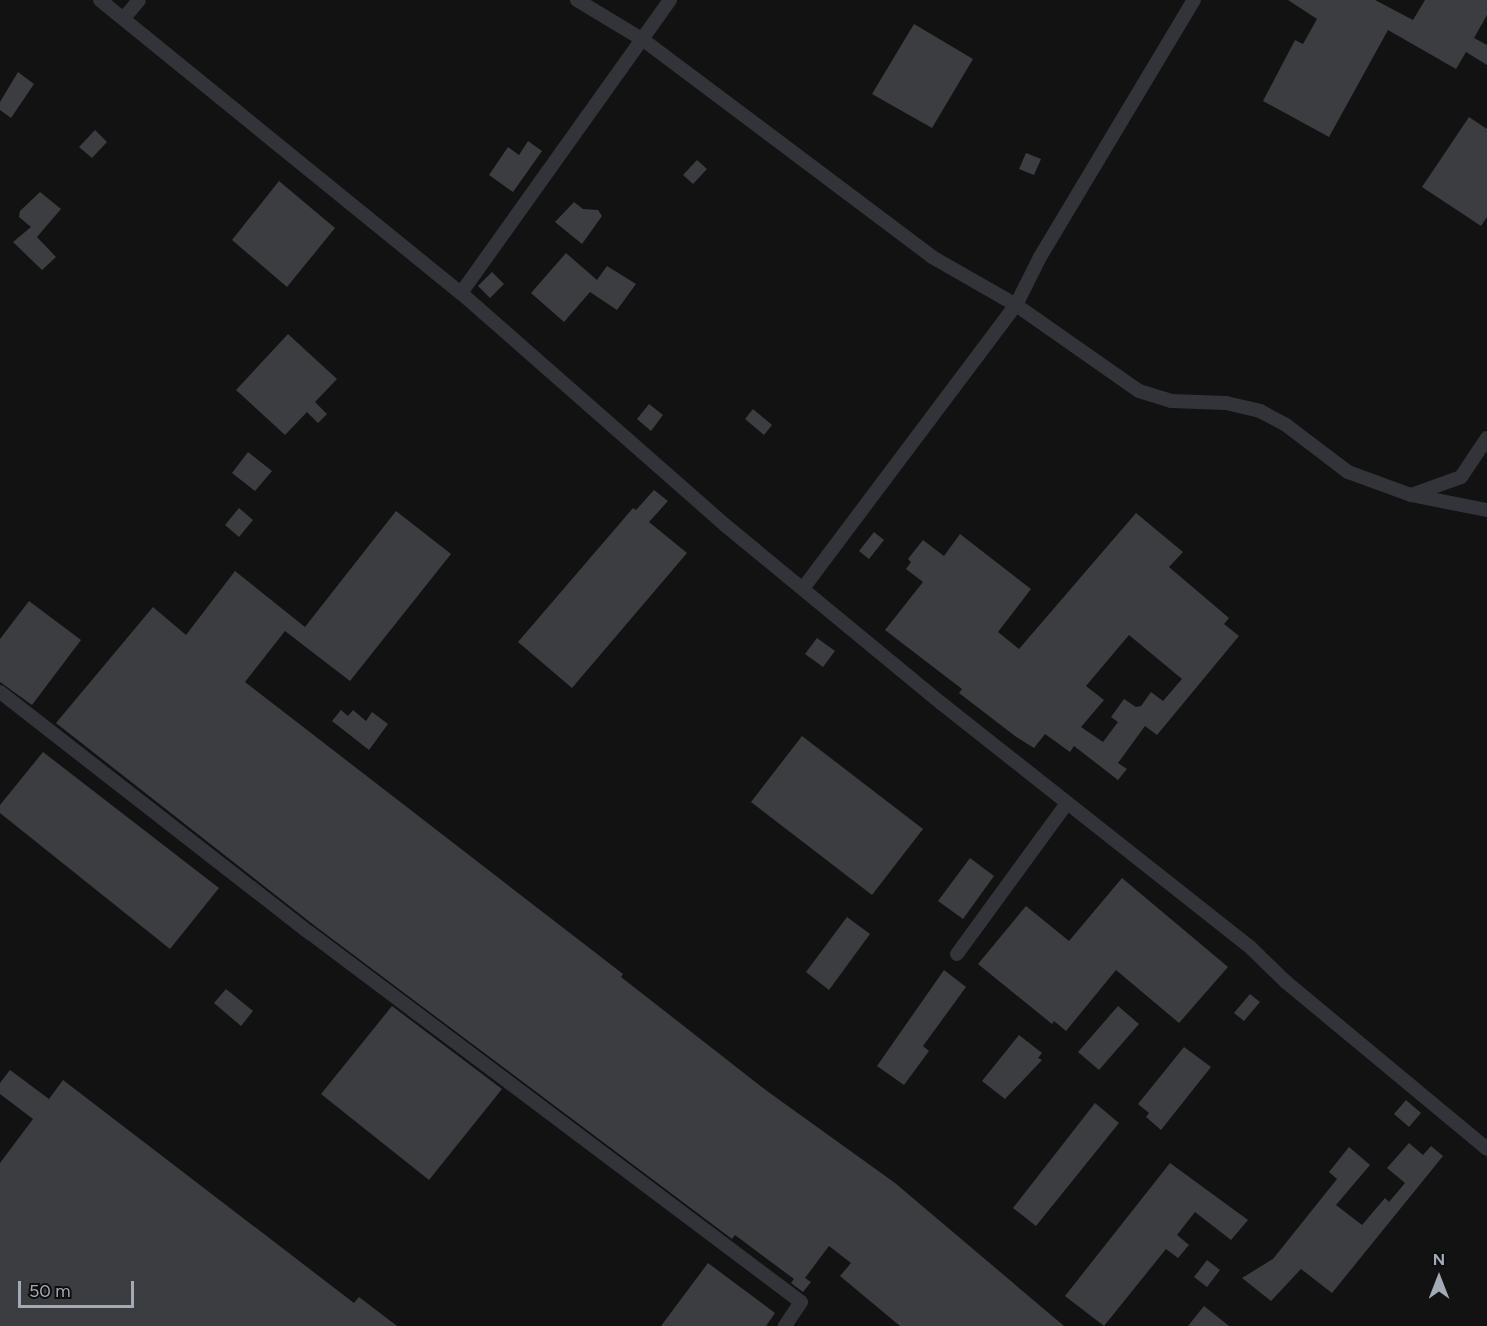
<!DOCTYPE html>
<style>
body{margin:0}
#map{position:relative;width:1487px;height:1326px;overflow:hidden;background:#121213;font-family:Figtree,sans-serif}
div>[style]{position:absolute}
.building>*{inset:0;background:#3c3d41}
.street>*{height:14px;margin:-7px;padding:0 7px;transform-origin:7px;border-radius:7px;background:#323439}
span{translate:-50% -50%;white-space:nowrap;text-align:center;line-height:1.15;-webkit-text-stroke:4.5px #0d0d0e;paint-order:stroke}
.north{position:absolute;left:1409px;top:1248px;width:60px;height:60px;-webkit-text-stroke:4px #0d0d0e;paint-order:stroke;rotate:0deg;font-size:16px;font-weight:700;line-height:24px;text-align:center;color:#a2abb5}
.north::after{content:'';display:block;margin:auto;width:21px;height:27px;background:#a2abb5;clip-path:polygon(50% 0,100% 100%,50% 72%,0 100%)}
.scale{position:absolute;left:18px;top:1281px;width:116px;height:27px;box-sizing:border-box;border:3px solid #a2abb5;border-top:0;padding-left:8px;font-size:18px;line-height:21px;white-space:nowrap;color:#a2abb5;-webkit-text-stroke:4px #0d0d0e;paint-order:stroke}
</style>
<div id="map">
<div class="building">
<i style="clip-path:polygon(1288px 0,1375px 0,1413px 20px,1425px 0,1487px 0,1487px 15px,1474px 38px,1487px 45px,1487px 65px,1466px 52px,1456px 69px,1388px 30px,1329px 137px,1263px 101px,1295px 40px,1303px 44px,1317px 19px)"></i>
<i style="clip-path:polygon(914px 24px,973px 59px,932px 128px,872px 94px)"></i>
<i style="clip-path:polygon(18px 72px,34px 84px,11px 118px,0 110px,0 102px)"></i>
<i style="clip-path:polygon(1469px 117px,1487px 129px,1487px 217px,1481px 226px,1422px 187px)"></i>
<i style="clip-path:polygon(95px 130px,107px 142px,92px 158px,79px 147px)"></i>
<i style="clip-path:polygon(528px 141px,542px 151px,513px 192px,489px 175px,508px 147px,519px 155px)"></i>
<i style="clip-path:polygon(1026px 153px,1041px 159px,1034px 175px,1019px 169px)"></i>
<i style="clip-path:polygon(697px 160px,707px 169px,693px 184px,683px 175px)"></i>
<i style="clip-path:polygon(279px 181px,335px 228px,287px 287px,232px 240px)"></i>
<i style="clip-path:polygon(40px 192px,61px 209px,37px 237px,56px 257px,42px 270px,13px 242px,31px 227px,19px 217px,20px 211px)"></i>
<i style="clip-path:polygon(574px 202px,583px 209px,598px 210px,602px 216px,582px 244px,555px 222px)"></i>
<i style="clip-path:polygon(566px 253px,597px 280px,607px 266px,636px 284px,617px 310px,590px 292px,564px 322px,531px 293px)"></i>
<i style="clip-path:polygon(492px 272px,504px 284px,490px 298px,478px 286px)"></i>
<i style="clip-path:polygon(288px 334px,337px 379px,315px 402px,327px 414px,318px 423px,307px 412px,285px 435px,236px 390px)"></i>
<i style="clip-path:polygon(649px 404px,663px 415px,651px 431px,637px 419px)"></i>
<i style="clip-path:polygon(753px 409px,772px 425px,764px 435px,745px 419px)"></i>
<i style="clip-path:polygon(248px 452px,272px 471px,255px 491px,232px 473px)"></i>
<i style="clip-path:polygon(654px 490px,668px 501px,649px 522px,687px 553px,572px 688px,518px 642px,633px 508px,636px 510px)"></i>
<i style="clip-path:polygon(239px 508px,253px 520px,239px 537px,225px 525px)"></i>
<i style="clip-path:polygon(396px 511px,451px 554px,350px 681px,285px 631px,245px 682px,623px 974px,621px 977px,767px 1091px,895px 1183px,1064px 1326px,900px 1326px,840px 1276px,851px 1263px,829px 1246px,805px 1278px,811px 1282px,803px 1292px,791px 1283px,794px 1279px,735px 1235px,732px 1239px,315px 926px,56px 723px,153px 607px,186px 635px,235px 571px,305px 627px)"></i>
<i style="clip-path:polygon(evenodd,1136px 513px,1183px 552px,1169px 567px,1229px 618px,1224px 624px,1239px 636px,1157px 735px,1145px 726px,1118px 763px,1127px 769px,1118px 780px,1074px 746px,1070px 752px,1045px 734px,1034px 748px,1015px 736px,959px 693px,962px 689px,885px 630px,923px 582px,906px 569px,911px 562px,908px 559px,923px 540px,944px 556px,960px 534px,1031px 589px,998px 632px,1019px 649px,1136px 513px,1129px 635px,1182px 679px,1163px 701px,1151px 692px,1141px 706px,1136px 707px,1124px 699px,1111px 717px,1118px 722px,1103px 742px,1081px 727px,1104px 700px,1086px 686px,1129px 635px)"></i>
<i style="clip-path:polygon(874px 532px,884px 540px,869px 559px,859px 551px)"></i>
<i style="clip-path:polygon(29px 601px,81px 640px,32px 705px,0 682px,0 639px)"></i>
<i style="clip-path:polygon(817px 638px,835px 651px,823px 667px,805px 654px)"></i>
<i style="clip-path:polygon(341px 710px,348px 716px,353px 710px,366px 721px,372px 712px,388px 724px,369px 750px,332px 721px)"></i>
<i style="clip-path:polygon(802px 736px,923px 829px,872px 895px,751px 802px)"></i>
<i style="clip-path:polygon(43px 752px,219px 888px,170px 949px,0 813px,0 805px)"></i>
<i style="clip-path:polygon(970px 858px,994px 876px,963px 919px,938px 901px)"></i>
<i style="clip-path:polygon(1122px 878px,1228px 967px,1179px 1023px,1116px 970px,1066px 1031px,1054px 1021px,1052px 1024px,978px 964px,1026px 906px,1069px 941px)"></i>
<i style="clip-path:polygon(847px 917px,870px 934px,829px 990px,806px 972px)"></i>
<i style="clip-path:polygon(944px 970px,966px 987px,923px 1046px,929px 1051px,904px 1085px,877px 1066px)"></i>
<i style="clip-path:polygon(226px 989px,253px 1011px,241px 1026px,214px 1003px)"></i>
<i style="clip-path:polygon(1250px 994px,1260px 1002px,1244px 1021px,1234px 1013px)"></i>
<i style="clip-path:polygon(392px 1006px,502px 1089px,429px 1180px,321px 1094px)"></i>
<i style="clip-path:polygon(1118px 1006px,1139px 1024px,1099px 1070px,1078px 1052px)"></i>
<i style="clip-path:polygon(1019px 1035px,1042px 1053px,1038px 1058px,1042px 1060px,1005px 1099px,982px 1081px)"></i>
<i style="clip-path:polygon(1184px 1047px,1211px 1067px,1161px 1130px,1146px 1117px,1149px 1113px,1138px 1104px)"></i>
<i style="clip-path:polygon(10px 1070px,49px 1099px,63px 1080px,354px 1303px,359px 1297px,397px 1326px,0 1326px,0 1163px,33px 1119px,0 1094px,0 1083px)"></i>
<i style="clip-path:polygon(1406px 1100px,1421px 1113px,1409px 1127px,1394px 1114px)"></i>
<i style="clip-path:polygon(1095px 1103px,1119px 1123px,1036px 1226px,1013px 1208px)"></i>
<i style="clip-path:polygon(1409px 1143px,1423px 1155px,1431px 1146px,1443px 1156px,1332px 1293px,1301px 1269px,1271px 1301px,1242px 1278px,1273px 1259px,1337px 1179px,1329px 1172px,1349px 1147px,1370px 1165px,1336px 1205px,1362px 1225px,1385px 1198px,1389px 1202px,1405px 1183px,1387px 1168px)"></i>
<i style="clip-path:polygon(1170px 1163px,1248px 1220px,1231px 1240px,1195px 1212px,1177px 1235px,1189px 1245px,1178px 1258px,1166px 1249px,1104px 1326px,1065px 1296px)"></i>
<i style="clip-path:polygon(1207px 1260px,1220px 1270px,1207px 1287px,1194px 1277px)"></i>
<i style="clip-path:polygon(708px 1263px,775px 1313px,766px 1326px,661px 1326px)"></i>
<i style="clip-path:polygon(1204px 1306px,1229px 1326px,1188px 1326px)"></i>
</div>
<div class="street">
<i style="left:100px;top:0;width:465px;rotate:39.1deg"></i>
<i style="left:461px;top:293px;width:351px;rotate:41.3deg"></i>
<i style="left:725px;top:525px;width:280px;rotate:39.5deg"></i>
<i style="left:941px;top:703px;width:394px;rotate:38.3deg"></i>
<i style="left:1250px;top:947px;width:50px;rotate:44.2deg"></i>
<i style="left:1286px;top:982px;width:261px;rotate:39.7deg"></i>
<i style="left:577px;top:0;width:76px;rotate:31deg"></i>
<i style="left:642px;top:39px;width:363px;rotate:36.9deg"></i>
<i style="left:932px;top:257px;width:97px;rotate:29.7deg"></i>
<i style="left:1016px;top:305px;width:150px;rotate:35deg"></i>
<i style="left:1139px;top:391px;width:34px;rotate:17deg"></i>
<i style="left:1171px;top:401px;width:55px;rotate:2.1deg"></i>
<i style="left:1226px;top:403px;width:35px;rotate:13deg"></i>
<i style="left:1260px;top:411px;width:30px;rotate:28deg"></i>
<i style="left:1286px;top:425px;width:78px;rotate:37.2deg"></i>
<i style="left:1348px;top:472px;width:67px;rotate:20.1deg"></i>
<i style="left:1411px;top:495px;width:77px;rotate:11.2deg"></i>
<i style="left:124px;top:18px;width:23px;rotate:-50deg"></i>
<i style="left:461px;top:293px;width:360px;rotate:-54.5deg"></i>
<i style="left:1411px;top:495px;width:53px;rotate:-19.8deg"></i>
<i style="left:1461px;top:477px;width:47px;rotate:-56.3deg"></i>
<i style="left:804px;top:587px;width:353px;rotate:-53.1deg"></i>
<i style="left:1016px;top:305px;width:54px;rotate:-63.4deg"></i>
<i style="left:1040px;top:257px;width:300px;rotate:-59.1deg"></i>
<i style="left:0;top:692px;width:393px;rotate:37.9deg"></i>
<i style="left:310px;top:933px;width:614px;rotate:36.93deg"></i>
<i style="left:801px;top:1302px;width:29px;rotate:124deg"></i>
<i style="left:957px;top:954px;width:187px;rotate:-53.9deg"></i>
</div>
<div class="north">N</div>
<div class="scale">50 m</div>
</div>
